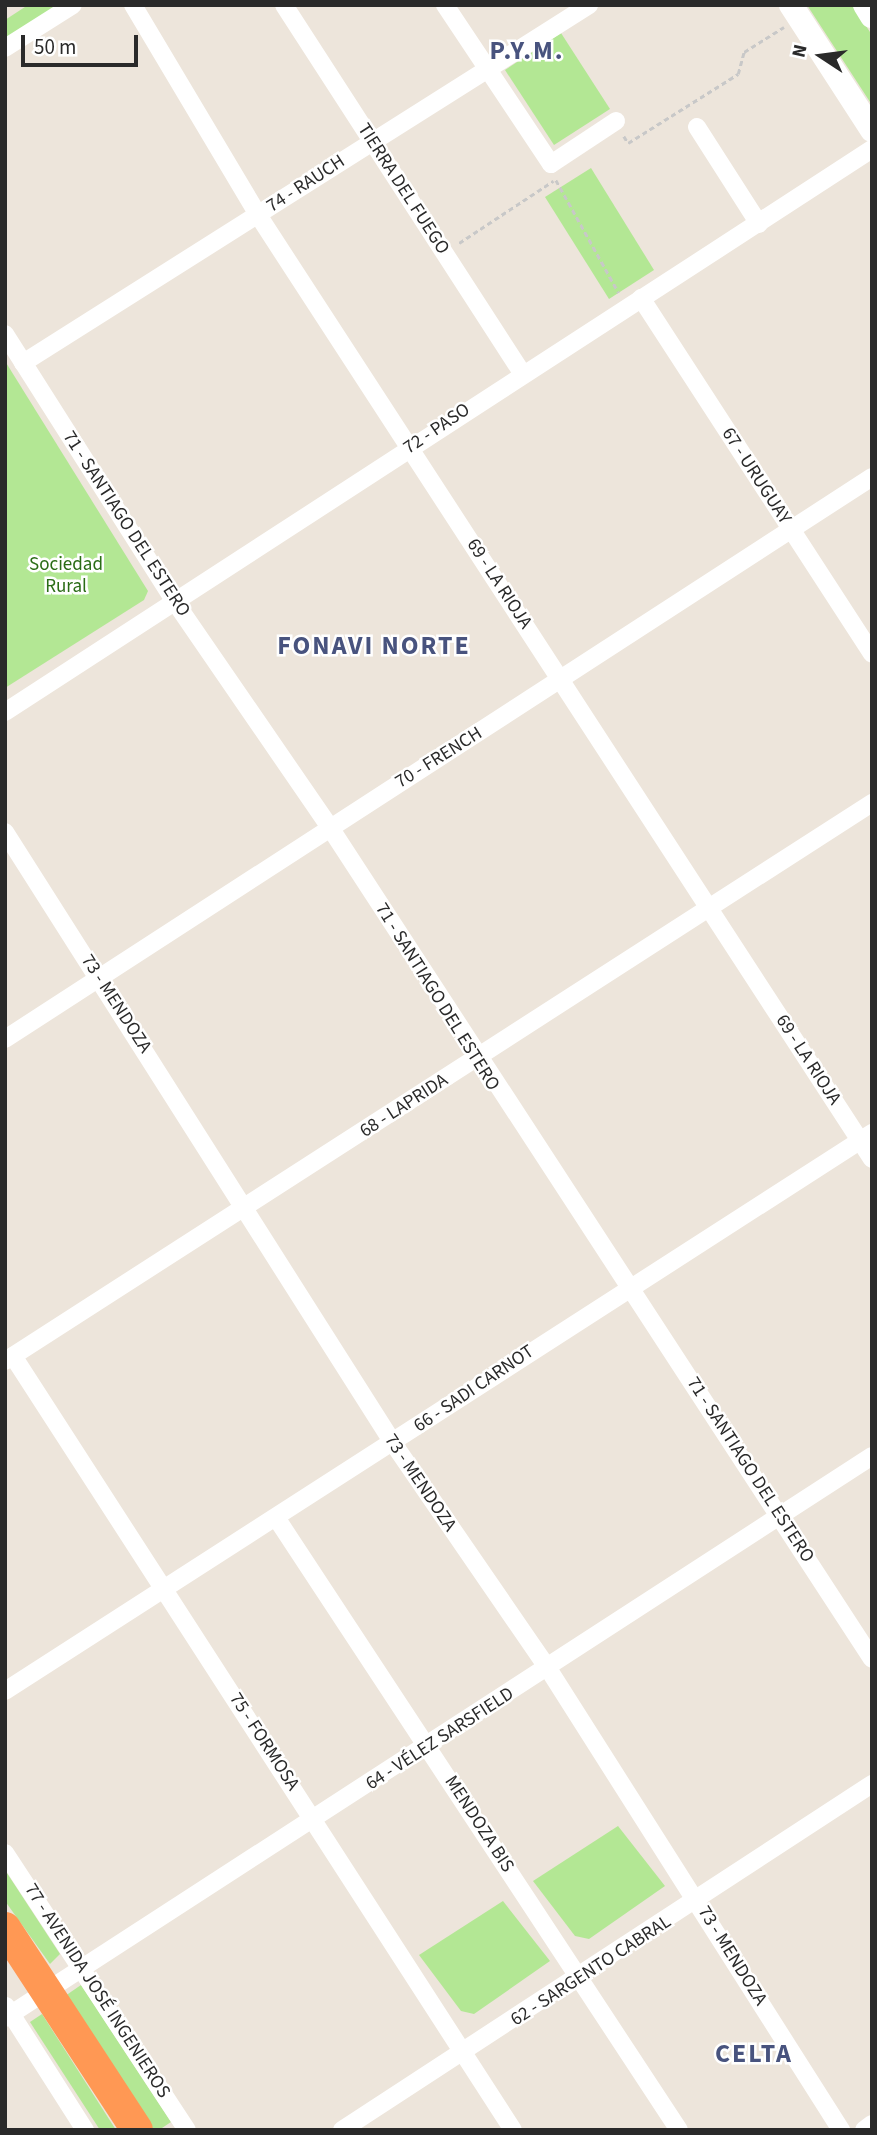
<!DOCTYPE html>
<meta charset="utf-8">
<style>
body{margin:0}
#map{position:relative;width:877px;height:2135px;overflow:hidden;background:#ede5db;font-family:"Source Sans 3",sans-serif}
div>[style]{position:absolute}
.green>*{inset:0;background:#b3e794}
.path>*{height:2.5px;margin-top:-1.25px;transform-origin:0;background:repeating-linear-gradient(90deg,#c8c8c8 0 5px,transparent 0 8.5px)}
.street>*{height:18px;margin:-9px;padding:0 9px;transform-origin:9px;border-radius:9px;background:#fff}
.secondary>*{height:24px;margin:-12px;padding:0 12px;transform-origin:12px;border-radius:12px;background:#fff}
.highway>*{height:32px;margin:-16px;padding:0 16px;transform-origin:16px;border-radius:16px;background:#ff9854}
span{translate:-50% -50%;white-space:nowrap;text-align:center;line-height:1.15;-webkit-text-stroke:5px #fff;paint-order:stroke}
.street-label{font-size:19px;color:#2a2a2a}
.park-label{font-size:19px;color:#2a6c16}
.district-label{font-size:26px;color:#48537e;font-weight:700;letter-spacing:2px}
.frame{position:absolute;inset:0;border:7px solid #2a2a2a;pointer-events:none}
.north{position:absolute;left:786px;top:21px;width:70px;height:70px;-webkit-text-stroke:5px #fff;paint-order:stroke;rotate:283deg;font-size:19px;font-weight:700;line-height:28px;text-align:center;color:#2a2a2a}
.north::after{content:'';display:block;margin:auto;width:24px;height:32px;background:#2a2a2a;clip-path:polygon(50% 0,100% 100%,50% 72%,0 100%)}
.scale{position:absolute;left:21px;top:35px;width:117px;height:32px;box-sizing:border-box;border:4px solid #2a2a2a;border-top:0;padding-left:9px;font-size:21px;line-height:24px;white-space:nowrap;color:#2a2a2a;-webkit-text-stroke:5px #fff;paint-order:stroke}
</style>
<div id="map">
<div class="green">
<i style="clip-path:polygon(28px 5px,58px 5px,5px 39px,5px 20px)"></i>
<i style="clip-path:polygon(807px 5px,852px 5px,872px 35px,872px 105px)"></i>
<i style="clip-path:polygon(561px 33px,610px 109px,554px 145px,505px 70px)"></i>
<i style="clip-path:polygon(591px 168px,654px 270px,609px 299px,545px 197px)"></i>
<i style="clip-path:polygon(5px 361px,148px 591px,144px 600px,5px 688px)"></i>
<i style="clip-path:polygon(618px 1826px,665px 1886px,589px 1939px,575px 1936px,533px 1881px)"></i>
<i style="clip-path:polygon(5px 1870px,60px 1954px,50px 1964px,5px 1901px)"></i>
<i style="clip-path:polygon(503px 1901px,550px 1961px,474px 2014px,461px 2011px,419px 1955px)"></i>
<i style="clip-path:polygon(81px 1985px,171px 2122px,159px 2130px,153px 2130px,65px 1996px)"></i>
<i style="clip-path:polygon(42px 2014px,116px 2130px,100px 2130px,30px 2022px)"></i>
</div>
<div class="path">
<i style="left:624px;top:136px;width:8px;rotate:60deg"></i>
<i style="left:628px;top:143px;width:130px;rotate:-32.1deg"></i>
<i style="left:738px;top:74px;width:23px;rotate:-75deg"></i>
<i style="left:744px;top:52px;width:47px;rotate:-32deg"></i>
<i style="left:556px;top:180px;width:129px;rotate:60.9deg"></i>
<i style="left:459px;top:243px;width:113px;rotate:-33.4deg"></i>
</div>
<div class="street">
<i style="left:133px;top:5px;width:244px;rotate:59.2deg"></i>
<i style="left:258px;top:215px;width:1126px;rotate:56.96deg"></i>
<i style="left:284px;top:5px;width:437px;rotate:57.1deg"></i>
<i style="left:445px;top:5px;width:191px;rotate:56.3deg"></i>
<i style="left:551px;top:164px;width:78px;rotate:-33.5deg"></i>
<i style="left:5px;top:48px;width:80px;rotate:-32.3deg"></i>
<i style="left:697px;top:127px;width:115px;rotate:57.4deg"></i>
<i style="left:641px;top:298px;width:424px;rotate:57deg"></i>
<i style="left:5px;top:334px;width:317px;rotate:57.6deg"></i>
<i style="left:175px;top:602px;width:272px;rotate:55.5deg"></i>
<i style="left:329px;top:826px;width:994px;rotate:56.9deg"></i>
<i style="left:23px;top:363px;width:670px;rotate:-32.31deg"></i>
<i style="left:5px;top:712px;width:1034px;rotate:-33deg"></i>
<i style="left:5px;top:832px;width:724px;rotate:57.58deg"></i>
<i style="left:393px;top:1443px;width:275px;rotate:55.5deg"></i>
<i style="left:549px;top:1670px;width:545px;rotate:57.59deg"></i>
<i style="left:5px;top:1039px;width:1033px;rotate:-32.95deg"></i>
<i style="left:13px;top:1356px;width:921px;rotate:57.14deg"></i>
<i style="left:5px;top:1361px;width:1031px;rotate:-32.77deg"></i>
<i style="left:277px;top:1519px;width:731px;rotate:56.66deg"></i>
<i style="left:5px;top:1691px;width:1031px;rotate:-32.77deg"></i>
<i style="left:5px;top:1853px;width:331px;rotate:56.7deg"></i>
<i style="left:6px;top:2006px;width:147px;rotate:57.5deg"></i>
<i style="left:5px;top:2018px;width:1033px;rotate:-32.95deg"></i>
<i style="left:342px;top:2130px;width:633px;rotate:-33.14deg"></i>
<i style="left:864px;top:2130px;width:10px;rotate:-37deg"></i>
</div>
<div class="secondary">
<i style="left:791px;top:5px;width:149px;rotate:57.1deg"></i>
<i style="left:865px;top:5px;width:13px;rotate:58deg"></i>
</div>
<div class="highway">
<i style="left:5px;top:1928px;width:241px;rotate:56.8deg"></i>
</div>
<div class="street-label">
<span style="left:306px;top:184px;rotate:-33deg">74 - RAUCH</span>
<span style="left:403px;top:189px;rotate:57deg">TIERRA DEL FUEGO</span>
<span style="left:437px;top:429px;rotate:-34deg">72 - PASO</span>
<span style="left:756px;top:476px;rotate:57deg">67 - URUGUAY</span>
<span style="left:126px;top:524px;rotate:57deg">71 - SANTIAGO DEL ESTERO</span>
<span style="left:499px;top:584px;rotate:57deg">69 - LA RIOJA</span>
<span style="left:439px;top:758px;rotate:-32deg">70 - FRENCH</span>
<span style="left:437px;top:997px;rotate:58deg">71 - SANTIAGO DEL ESTERO</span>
<span style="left:116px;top:1004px;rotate:57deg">73 - MENDOZA</span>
<span style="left:808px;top:1060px;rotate:57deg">69 - LA RIOJA</span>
<span style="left:404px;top:1106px;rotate:-33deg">68 - LAPRIDA</span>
<span style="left:474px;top:1389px;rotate:-34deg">66 - SADI CARNOT</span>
<span style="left:750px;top:1470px;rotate:57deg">71 - SANTIAGO DEL ESTERO</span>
<span style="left:420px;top:1483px;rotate:56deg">73 - MENDOZA</span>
<span style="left:440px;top:1739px;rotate:-33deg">64 - VÉLEZ SARSFIELD</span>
<span style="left:264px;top:1742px;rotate:57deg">75 - FORMOSA</span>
<span style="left:479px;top:1824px;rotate:57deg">MENDOZA BIS</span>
<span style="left:732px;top:1956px;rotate:58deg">73 - MENDOZA</span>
<span style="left:591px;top:1971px;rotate:-33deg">62 - SARGENTO CABRAL</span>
<span style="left:97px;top:1991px;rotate:57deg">77 - AVENIDA JOSÉ INGENIEROS</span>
</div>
<div class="park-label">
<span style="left:66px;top:576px">Sociedad<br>Rural</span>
</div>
<div class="district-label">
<span style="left:527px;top:51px">P.Y.M.</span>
<span style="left:374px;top:646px">FONAVI NORTE</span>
<span style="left:754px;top:2054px">CELTA</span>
</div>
<div class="frame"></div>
<div class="north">N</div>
<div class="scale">50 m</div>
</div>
